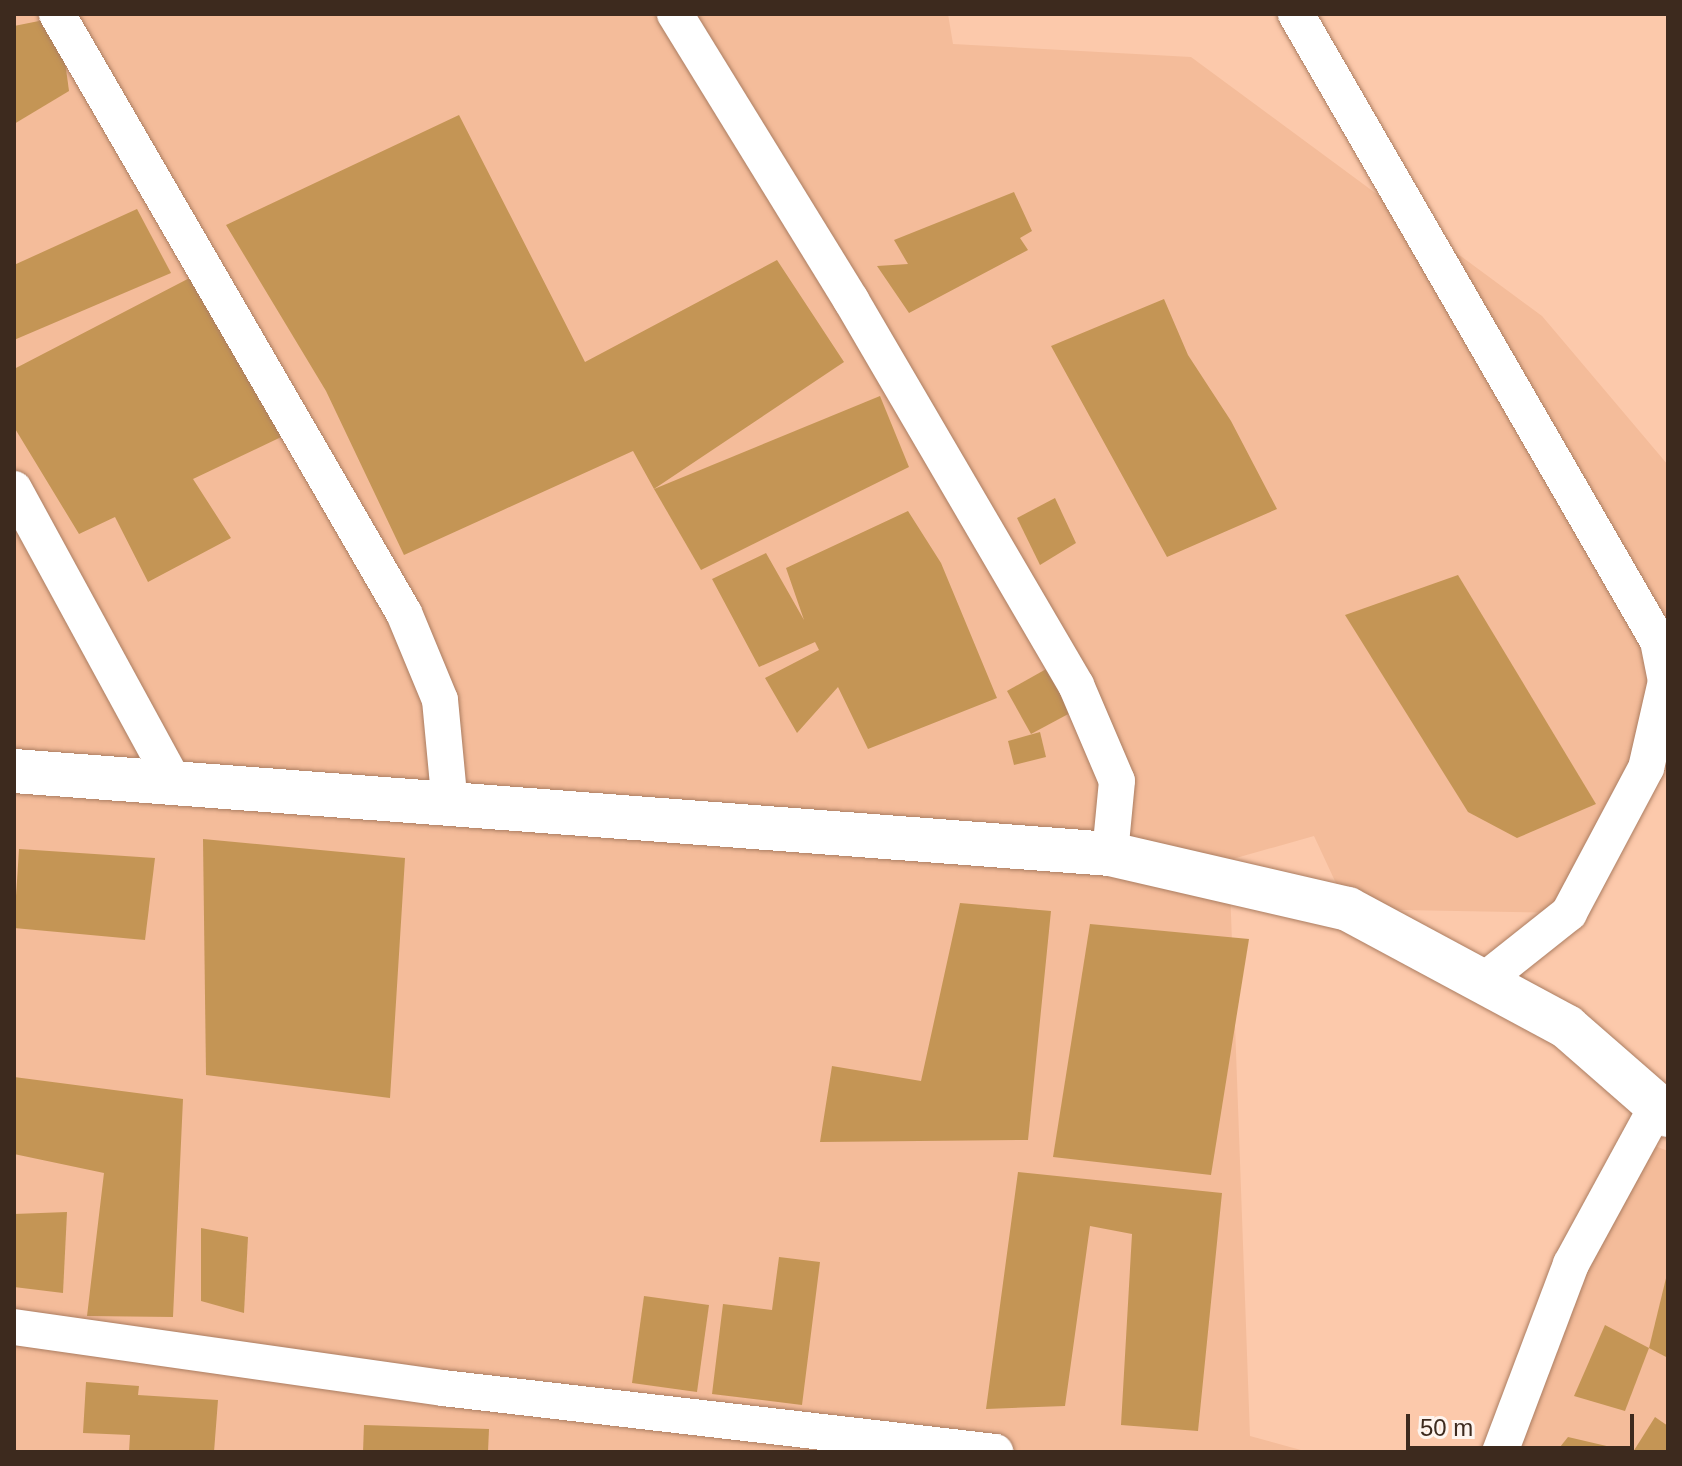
<!DOCTYPE html>
<style>
body{margin:0}
#map{position:relative;width:1682px;height:1466px;overflow:hidden;background:#fcc9ab;font-family:Helvetica,sans-serif}
div>[style]{position:absolute}
.built>*{inset:0;background:#f4bc9a}
.building>*{inset:0;background:#c49555}
.roads{filter:drop-shadow(0 0 2px #ab7d61) drop-shadow(0 0 2px #ab7d61)}
.minor>*{height:36px;margin:-18px;padding:0 18px;transform-origin:18px;border-radius:18px;background:#fff}
.tertiary>*{height:44px;margin:-22px;padding:0 22px;transform-origin:22px;border-radius:22px;background:#fff}
span{translate:-50% -50%;white-space:nowrap;text-align:center;line-height:1.15;-webkit-text-stroke:6px #fef4ee;paint-order:stroke}
.frame{position:absolute;inset:0;border:16px solid #3d2a1e;pointer-events:none}
.scale{position:absolute;left:1406px;top:1414px;width:228px;height:36px;box-sizing:border-box;border:4px solid #3d2a1e;border-top:0;padding-left:10px;font-size:24px;line-height:28px;white-space:nowrap;color:#3d2a1e;-webkit-text-stroke:6px #fef4ee;paint-order:stroke}
</style>
<div id="map">
<div class="built">
<i style="clip-path:polygon(14px 14px,948px 14px,953px 44px,1191px 57px,1542px 316px,1668px 465px,1668px 757px,1574px 919px,1568px 913px,1348px 909px,1314px 836px,1229px 860px,1250px 1436px,1308px 1452px,14px 1452px)"></i>
<i style="clip-path:polygon(1642px 1141px,1668px 1151px,1668px 1452px,1496px 1452px)"></i>
</div>
<div class="building">
<i style="clip-path:polygon(59px 17px,69px 91px,14px 124px,14px 26px)"></i>
<i style="clip-path:polygon(459px 115px,585px 362px,777px 260px,844px 362px,654px 489px,633px 451px,404px 555px,326px 391px,226px 225px)"></i>
<i style="clip-path:polygon(1014px 192px,1032px 231px,1020px 238px,1028px 250px,909px 313px,877px 266px,908px 264px,894px 240px)"></i>
<i style="clip-path:polygon(137px 209px,171px 273px,14px 340px,14px 265px)"></i>
<i style="clip-path:polygon(205px 270px,298px 429px,193px 479px,231px 538px,148px 582px,115px 517px,79px 534px,14px 427px,14px 369px)"></i>
<i style="clip-path:polygon(1164px 299px,1188px 355px,1231px 421px,1277px 509px,1167px 557px,1051px 346px)"></i>
<i style="clip-path:polygon(880px 396px,909px 467px,701px 570px,654px 489px)"></i>
<i style="clip-path:polygon(1055px 498px,1076px 543px,1040px 565px,1017px 518px)"></i>
<i style="clip-path:polygon(908px 511px,941px 563px,997px 698px,868px 749px,838px 687px,797px 733px,765px 678px,819px 650px,815px 642px,759px 667px,712px 579px,766px 553px,804px 620px,786px 568px)"></i>
<i style="clip-path:polygon(1458px 575px,1596px 804px,1517px 838px,1468px 812px,1345px 615px)"></i>
<i style="clip-path:polygon(1048px 668px,1072px 712px,1031px 734px,1007px 691px)"></i>
<i style="clip-path:polygon(1040px 732px,1046px 757px,1014px 765px,1008px 741px)"></i>
<i style="clip-path:polygon(203px 839px,405px 858px,390px 1098px,206px 1075px)"></i>
<i style="clip-path:polygon(19px 849px,155px 858px,145px 940px,14px 928px)"></i>
<i style="clip-path:polygon(960px 903px,1051px 911px,1028px 1140px,820px 1142px,832px 1066px,921px 1081px)"></i>
<i style="clip-path:polygon(1090px 924px,1249px 939px,1211px 1175px,1053px 1157px)"></i>
<i style="clip-path:polygon(14px 1077px,183px 1099px,173px 1317px,87px 1316px,104px 1173px,14px 1154px)"></i>
<i style="clip-path:polygon(1018px 1172px,1222px 1193px,1198px 1431px,1121px 1425px,1132px 1234px,1090px 1226px,1065px 1406px,986px 1409px)"></i>
<i style="clip-path:polygon(67px 1212px,63px 1293px,14px 1287px,14px 1214px)"></i>
<i style="clip-path:polygon(201px 1228px,248px 1237px,244px 1313px,201px 1301px)"></i>
<i style="clip-path:polygon(779px 1257px,820px 1262px,802px 1405px,712px 1394px,723px 1304px,772px 1310px)"></i>
<i style="clip-path:polygon(1668px 1270px,1668px 1358px,1649px 1348px)"></i>
<i style="clip-path:polygon(644px 1296px,709px 1305px,697px 1392px,632px 1383px)"></i>
<i style="clip-path:polygon(1605px 1325px,1649px 1348px,1625px 1411px,1574px 1396px)"></i>
<i style="clip-path:polygon(86px 1382px,139px 1386px,138px 1395px,218px 1400px,214px 1452px,129px 1452px,130px 1435px,83px 1433px)"></i>
<i style="clip-path:polygon(1655px 1417px,1668px 1426px,1668px 1452px,1633px 1452px)"></i>
<i style="clip-path:polygon(364px 1425px,489px 1429px,488px 1452px,363px 1452px)"></i>
<i style="clip-path:polygon(1568px 1437px,1628px 1451px,1628px 1452px,1556px 1452px)"></i>
</div>
<div class="roads">
<div class="minor">
<i style="left:57px;top:14px;width:692px;rotate:59.92deg"></i>
<i style="left:404px;top:613px;width:94px;rotate:67.5deg"></i>
<i style="left:440px;top:700px;width:106px;rotate:84.6deg"></i>
<i style="left:675px;top:14px;width:336px;rotate:58.4deg"></i>
<i style="left:851px;top:300px;width:446px;rotate:59.7deg"></i>
<i style="left:1076px;top:685px;width:104px;rotate:66.9deg"></i>
<i style="left:1117px;top:781px;width:73px;rotate:95.5deg"></i>
<i style="left:1296px;top:14px;width:724px;rotate:60deg"></i>
<i style="left:1658px;top:641px;width:41px;rotate:78.7deg"></i>
<i style="left:1666px;top:681px;width:89px;rotate:102.9deg"></i>
<i style="left:1646px;top:768px;width:164px;rotate:118deg"></i>
<i style="left:1569px;top:913px;width:106px;rotate:141.5deg"></i>
<i style="left:14px;top:489px;width:336px;rotate:61.4deg"></i>
<i style="left:14px;top:1327px;width:433px;rotate:8.1deg"></i>
<i style="left:443px;top:1388px;width:556px;rotate:6.61deg"></i>
<i style="left:1500px;top:1452px;width:201px;rotate:-69.3deg"></i>
<i style="left:1571px;top:1264px;width:178px;rotate:-61.4deg"></i>
</div>
<div class="tertiary">
<i style="left:14px;top:771px;width:1099px;rotate:4.33deg"></i>
<i style="left:1110px;top:854px;width:244px;rotate:13deg"></i>
<i style="left:1348px;top:909px;width:249px;rotate:28.3deg"></i>
<i style="left:1567px;top:1027px;width:134px;rotate:41.1deg"></i>
</div>
</div>
<div class="frame"></div>
<div class="scale">50 m</div>
</div>
